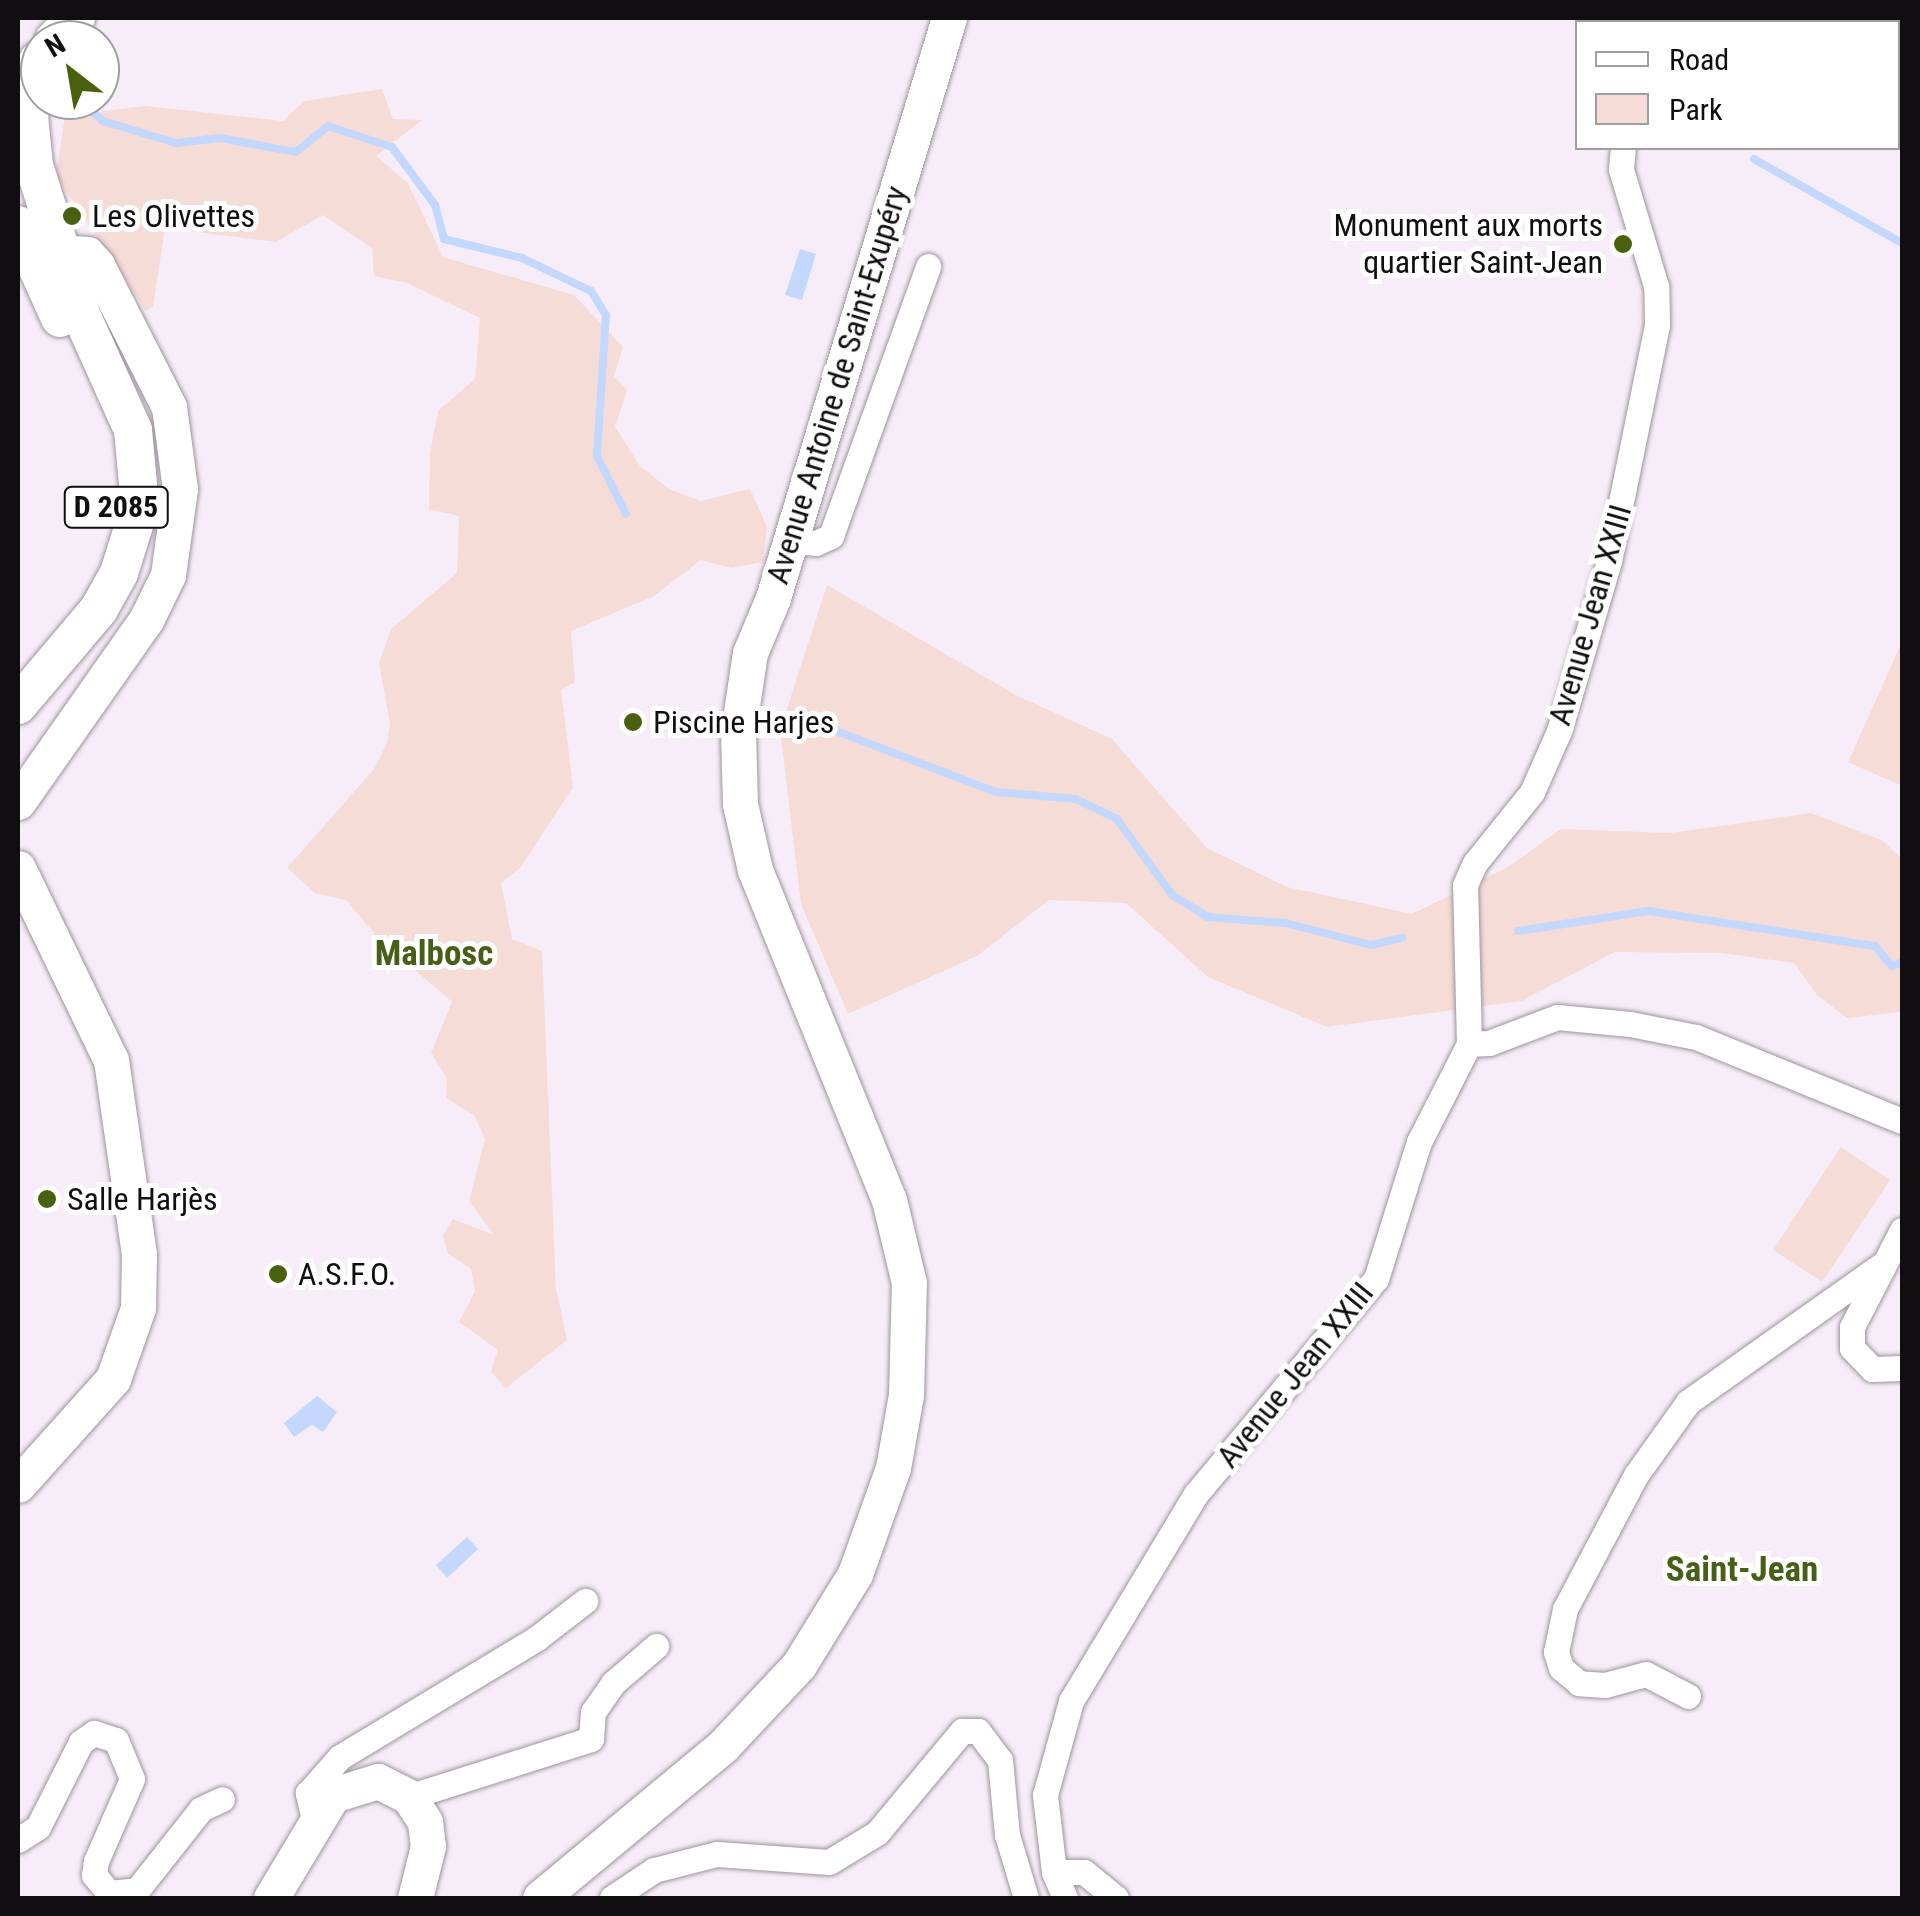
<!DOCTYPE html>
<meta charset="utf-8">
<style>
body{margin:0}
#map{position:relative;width:1920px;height:1916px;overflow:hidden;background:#f7edf8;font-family:"Roboto Condensed",sans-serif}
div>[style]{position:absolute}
.green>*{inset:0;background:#f6dcd7}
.water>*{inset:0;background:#c3d8fc}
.stream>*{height:8px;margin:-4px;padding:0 4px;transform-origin:4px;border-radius:4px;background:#c3d8fc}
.roads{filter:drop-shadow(0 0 2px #9e949e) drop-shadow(0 0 2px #9e949e)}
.street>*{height:25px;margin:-12.5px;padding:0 12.5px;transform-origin:12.5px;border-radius:12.5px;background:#fff}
.secondary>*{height:35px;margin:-17.5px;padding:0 17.5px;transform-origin:17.5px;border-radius:17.5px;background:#fff}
.primary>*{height:38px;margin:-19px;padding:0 19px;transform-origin:19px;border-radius:19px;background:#fff}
.dots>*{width:28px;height:28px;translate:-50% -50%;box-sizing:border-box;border:5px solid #fff;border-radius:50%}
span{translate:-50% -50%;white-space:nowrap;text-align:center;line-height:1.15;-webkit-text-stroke:10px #fff;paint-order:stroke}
.shield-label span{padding:2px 8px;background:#fff;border:2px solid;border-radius:8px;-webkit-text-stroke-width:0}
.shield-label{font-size:30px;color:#110e11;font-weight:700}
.poi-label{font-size:32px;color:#110e11}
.left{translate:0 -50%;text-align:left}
.right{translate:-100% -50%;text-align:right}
.street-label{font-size:32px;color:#110e11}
.neighbourhood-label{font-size:35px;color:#485f17;font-weight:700}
.frame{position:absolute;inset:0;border:20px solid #110e11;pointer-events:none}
.legend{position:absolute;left:1575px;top:20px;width:325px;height:130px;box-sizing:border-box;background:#fff;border:2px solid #a09fa0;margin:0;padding:12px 18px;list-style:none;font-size:30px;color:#110e11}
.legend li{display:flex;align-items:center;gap:20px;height:50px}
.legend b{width:50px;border:2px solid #a09fa0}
.north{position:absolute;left:20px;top:20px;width:100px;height:100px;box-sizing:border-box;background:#fff;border:2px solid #a09fa0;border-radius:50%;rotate:329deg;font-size:28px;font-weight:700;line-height:40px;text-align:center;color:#110e11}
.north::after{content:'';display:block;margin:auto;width:35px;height:45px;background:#49610f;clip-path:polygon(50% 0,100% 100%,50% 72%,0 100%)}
</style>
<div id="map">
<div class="green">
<i style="clip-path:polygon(382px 89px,393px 119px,422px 120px,376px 156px,408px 183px,443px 257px,574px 295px,623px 347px,614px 376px,627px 390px,615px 427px,640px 466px,669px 489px,701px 501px,750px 489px,767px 527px,763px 562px,731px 568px,701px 560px,654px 596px,571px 631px,575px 682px,561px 690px,573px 787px,520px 868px,501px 883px,512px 939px,542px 951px,556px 1288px,567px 1340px,506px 1388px,491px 1372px,498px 1350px,459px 1322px,475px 1291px,471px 1269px,448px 1254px,443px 1235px,453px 1219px,494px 1235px,469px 1201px,485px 1139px,474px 1115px,446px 1098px,447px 1078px,431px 1053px,452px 1002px,378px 938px,346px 900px,315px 893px,287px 868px,374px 769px,387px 743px,390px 724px,379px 663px,391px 629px,457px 573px,459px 516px,429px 509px,430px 454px,438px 411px,475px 379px,480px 318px,407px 283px,374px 276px,372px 248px,323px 215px,276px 242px,165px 228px,153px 306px,146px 311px,56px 175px,65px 116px,145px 106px,283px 121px,304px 101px)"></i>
<i style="clip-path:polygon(827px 585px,1014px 694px,1112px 739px,1207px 848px,1287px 887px,1412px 914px,1508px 867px,1561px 829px,1670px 833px,1811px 813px,1882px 840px,1902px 859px,1902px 1012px,1847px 1018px,1817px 995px,1794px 963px,1722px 953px,1615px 952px,1521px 1001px,1327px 1027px,1208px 977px,1126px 903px,1049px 900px,977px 956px,848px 1014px,801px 904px,780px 730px)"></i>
<i style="clip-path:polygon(1902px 642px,1902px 786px,1848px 762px)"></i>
<i style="clip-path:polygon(1841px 1147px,1890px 1180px,1822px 1282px,1773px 1250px)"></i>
</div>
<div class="water">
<i style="clip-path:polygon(800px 249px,816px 254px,802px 300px,785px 295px)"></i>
<i style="clip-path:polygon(317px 1396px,337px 1412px,323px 1432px,312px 1425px,294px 1437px,284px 1423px)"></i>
<i style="clip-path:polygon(467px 1537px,478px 1549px,447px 1578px,436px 1565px)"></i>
</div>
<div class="stream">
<i style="left:78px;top:100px;width:33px;rotate:40deg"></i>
<i style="left:103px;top:121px;width:76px;rotate:16.8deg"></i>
<i style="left:176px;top:143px;width:44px;rotate:-6.5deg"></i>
<i style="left:220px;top:138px;width:77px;rotate:10.4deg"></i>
<i style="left:296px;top:152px;width:41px;rotate:-39.1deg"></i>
<i style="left:328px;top:126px;width:67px;rotate:18.2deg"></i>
<i style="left:392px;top:147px;width:72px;rotate:53.4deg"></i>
<i style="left:435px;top:205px;width:35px;rotate:75deg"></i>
<i style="left:444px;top:239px;width:80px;rotate:13.7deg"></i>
<i style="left:522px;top:258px;width:76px;rotate:25.6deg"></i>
<i style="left:591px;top:291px;width:28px;rotate:58deg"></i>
<i style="left:606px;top:315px;width:141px;rotate:93.7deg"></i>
<i style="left:597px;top:456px;width:65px;rotate:63.4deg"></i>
<i style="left:1754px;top:159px;width:170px;rotate:29.6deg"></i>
<i style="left:831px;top:729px;width:177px;rotate:20.9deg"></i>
<i style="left:996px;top:792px;width:80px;rotate:5deg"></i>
<i style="left:1076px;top:799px;width:46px;rotate:26deg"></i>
<i style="left:1117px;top:819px;width:94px;rotate:54.1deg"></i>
<i style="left:1172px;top:895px;width:42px;rotate:31.4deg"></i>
<i style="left:1208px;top:917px;width:78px;rotate:4.4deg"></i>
<i style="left:1286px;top:923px;width:88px;rotate:14.5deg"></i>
<i style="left:1371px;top:945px;width:32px;rotate:-13deg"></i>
<i style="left:1518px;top:931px;width:132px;rotate:-8.7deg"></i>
<i style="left:1648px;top:911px;width:230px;rotate:8.8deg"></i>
<i style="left:1875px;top:946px;width:26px;rotate:50deg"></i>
<i style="left:1892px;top:966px;width:11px;rotate:-22deg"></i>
</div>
<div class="roads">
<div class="street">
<i style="left:1853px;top:18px;width:8px;rotate:30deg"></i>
<i style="left:1898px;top:47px;width:5px;rotate:37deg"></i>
<i style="left:789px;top:541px;width:27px;rotate:4deg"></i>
<i style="left:816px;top:543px;width:17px;rotate:-25deg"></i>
<i style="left:831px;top:536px;width:287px;rotate:-70.2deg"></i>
<i style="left:1469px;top:1044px;width:20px;rotate:-3deg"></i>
<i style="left:1489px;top:1043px;width:73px;rotate:-20.9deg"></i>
<i style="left:1557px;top:1017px;width:73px;rotate:5.5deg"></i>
<i style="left:1630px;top:1024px;width:67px;rotate:11.1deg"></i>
<i style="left:1696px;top:1037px;width:222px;rotate:22.2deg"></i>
<i style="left:1902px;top:1230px;width:109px;rotate:117.3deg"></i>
<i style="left:1852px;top:1327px;width:21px;rotate:90deg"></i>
<i style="left:1852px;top:1348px;width:29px;rotate:46deg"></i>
<i style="left:1872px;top:1369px;width:30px;rotate:-2deg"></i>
<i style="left:1688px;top:1696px;width:47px;rotate:-152.4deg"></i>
<i style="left:1646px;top:1674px;width:42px;rotate:165deg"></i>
<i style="left:1605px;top:1685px;width:26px;rotate:-176deg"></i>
<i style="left:1579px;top:1683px;width:23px;rotate:-140deg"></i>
<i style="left:1561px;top:1668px;width:17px;rotate:-107deg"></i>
<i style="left:1556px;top:1652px;width:44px;rotate:-78.2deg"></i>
<i style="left:1565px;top:1609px;width:152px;rotate:-62.1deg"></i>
<i style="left:1636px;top:1475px;width:90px;rotate:-54.5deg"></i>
<i style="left:1688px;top:1402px;width:240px;rotate:-35.3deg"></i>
<i style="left:413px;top:1802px;width:15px;rotate:-42deg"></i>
<i style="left:424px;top:1792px;width:175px;rotate:-17.6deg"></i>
<i style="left:591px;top:1739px;width:27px;rotate:-86deg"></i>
<i style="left:593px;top:1712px;width:35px;rotate:-55deg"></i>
<i style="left:613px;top:1683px;width:57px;rotate:-40.7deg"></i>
<i style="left:314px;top:1820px;width:28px;rotate:-103deg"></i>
<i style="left:308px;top:1793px;width:48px;rotate:-48.4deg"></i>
<i style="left:340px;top:1757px;width:230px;rotate:-31.1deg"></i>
<i style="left:537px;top:1638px;width:61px;rotate:-37.6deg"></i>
<i style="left:18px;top:1840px;width:24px;rotate:-33deg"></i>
<i style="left:38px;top:1827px;width:95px;rotate:-63.2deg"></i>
<i style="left:81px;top:1742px;width:16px;rotate:-35deg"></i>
<i style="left:94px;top:1733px;width:23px;rotate:18deg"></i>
<i style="left:116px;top:1740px;width:42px;rotate:67.7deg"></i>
<i style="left:132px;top:1779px;width:90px;rotate:113.7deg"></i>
<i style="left:96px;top:1861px;width:14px;rotate:98deg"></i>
<i style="left:94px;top:1875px;width:23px;rotate:50deg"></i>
<i style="left:109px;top:1893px;width:28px;rotate:-6deg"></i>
<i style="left:137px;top:1890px;width:103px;rotate:-51.7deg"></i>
<i style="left:201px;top:1809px;width:23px;rotate:-25deg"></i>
<i style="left:1054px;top:1872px;width:30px"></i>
<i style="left:1084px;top:1872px;width:41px;rotate:39.1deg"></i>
<i style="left:612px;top:1898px;width:50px;rotate:-33.7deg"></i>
<i style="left:654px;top:1870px;width:65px;rotate:-14.3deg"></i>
<i style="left:717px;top:1854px;width:112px;rotate:4.1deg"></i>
<i style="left:829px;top:1862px;width:56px;rotate:-31.1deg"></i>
<i style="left:877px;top:1833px;width:133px;rotate:-50.2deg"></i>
<i style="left:962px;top:1731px;width:16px"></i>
<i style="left:978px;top:1731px;width:36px;rotate:53deg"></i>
<i style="left:1000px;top:1760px;width:75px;rotate:84.7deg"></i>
<i style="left:1007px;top:1835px;width:66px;rotate:73.2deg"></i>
<i style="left:1065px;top:1898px;width:28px;rotate:-113deg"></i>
<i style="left:1054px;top:1872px;width:78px;rotate:-96.7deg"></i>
<i style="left:1045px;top:1795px;width:98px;rotate:-74.5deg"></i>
<i style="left:1071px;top:1701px;width:242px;rotate:-58.9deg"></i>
<i style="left:1196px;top:1494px;width:280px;rotate:-50.1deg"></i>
<i style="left:1376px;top:1279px;width:144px;rotate:-72.6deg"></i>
<i style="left:1419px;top:1142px;width:110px;rotate:-63deg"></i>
<i style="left:1469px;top:1044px;width:159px;rotate:-91.4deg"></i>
<i style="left:1465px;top:885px;width:24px;rotate:-66deg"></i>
<i style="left:1475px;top:863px;width:91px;rotate:-51.2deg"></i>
<i style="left:1532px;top:792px;width:67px;rotate:-66.1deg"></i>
<i style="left:1559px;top:731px;width:177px;rotate:-73.6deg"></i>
<i style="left:1609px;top:561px;width:241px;rotate:-78.5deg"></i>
<i style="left:1657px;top:325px;width:39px;rotate:-91deg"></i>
<i style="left:1656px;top:286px;width:122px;rotate:-106.7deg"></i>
<i style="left:1621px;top:169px;width:21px;rotate:-85deg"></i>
</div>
<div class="secondary">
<i style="left:18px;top:802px;width:223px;rotate:-54.9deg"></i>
<i style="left:146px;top:620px;width:50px;rotate:-63.9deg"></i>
<i style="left:168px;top:575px;width:87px;rotate:-82.1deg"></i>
<i style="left:180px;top:489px;width:83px;rotate:-97.6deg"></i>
<i style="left:169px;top:407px;width:159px;rotate:-116.9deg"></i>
<i style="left:97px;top:265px;width:15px;rotate:-132deg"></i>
<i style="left:87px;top:254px;width:27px;rotate:-176deg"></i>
<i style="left:18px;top:868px;width:213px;rotate:64.2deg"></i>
<i style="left:111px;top:1060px;width:196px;rotate:81.8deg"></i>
<i style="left:139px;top:1254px;width:54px;rotate:91.1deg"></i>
<i style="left:138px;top:1308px;width:75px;rotate:109.4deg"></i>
<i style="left:113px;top:1379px;width:142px;rotate:131.9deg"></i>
<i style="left:271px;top:1898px;width:120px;rotate:-59deg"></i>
<i style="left:333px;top:1795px;width:47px;rotate:-17.3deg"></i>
<i style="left:378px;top:1781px;width:35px;rotate:27deg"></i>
<i style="left:409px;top:1797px;width:30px;rotate:57deg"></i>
<i style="left:425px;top:1822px;width:24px;rotate:83deg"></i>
<i style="left:428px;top:1846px;width:54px;rotate:104deg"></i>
<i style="left:540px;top:1898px;width:238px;rotate:-39.7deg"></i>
<i style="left:723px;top:1746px;width:111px;rotate:-46.8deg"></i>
<i style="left:799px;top:1665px;width:107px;rotate:-58.4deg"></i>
<i style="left:855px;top:1574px;width:113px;rotate:-70.3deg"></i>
<i style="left:893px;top:1468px;width:74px;rotate:-79.9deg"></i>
<i style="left:906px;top:1395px;width:112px;rotate:-88.5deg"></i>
<i style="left:909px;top:1283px;width:85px;rotate:-103.5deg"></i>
<i style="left:889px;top:1200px;width:356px;rotate:-112.1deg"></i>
<i style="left:755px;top:870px;width:68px;rotate:-102.8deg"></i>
<i style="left:740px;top:804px;width:72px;rotate:-91.6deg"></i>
<i style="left:738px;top:732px;width:80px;rotate:-81.4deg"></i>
<i style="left:750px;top:653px;width:60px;rotate:-67.3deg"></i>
<i style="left:773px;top:598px;width:606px;rotate:-73.12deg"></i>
</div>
<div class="primary">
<i style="left:54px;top:40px;width:31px;rotate:-45deg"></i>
<i style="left:18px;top:225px;width:102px;rotate:65.7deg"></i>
<i style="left:18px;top:705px;width:126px;rotate:-49.8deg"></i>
<i style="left:99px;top:609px;width:41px;rotate:-60.9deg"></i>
<i style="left:119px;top:573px;width:70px;rotate:-72.6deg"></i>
<i style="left:140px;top:506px;width:76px;rotate:-95.3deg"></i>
<i style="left:133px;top:430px;width:129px;rotate:-114.2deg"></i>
<i style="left:80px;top:312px;width:154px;rotate:-107.4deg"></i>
<i style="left:34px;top:165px;width:48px;rotate:-95.9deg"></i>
<i style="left:29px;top:117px;width:57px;rotate:-80.9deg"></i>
</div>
</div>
<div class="dots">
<i style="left:72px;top:216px;background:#49610f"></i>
<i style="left:1623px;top:244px;background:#49610f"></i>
<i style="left:633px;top:722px;background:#49610f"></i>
<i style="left:47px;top:1199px;background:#49610f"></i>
<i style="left:278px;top:1274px;background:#49610f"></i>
</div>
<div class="shield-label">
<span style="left:116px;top:507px">D 2085</span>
</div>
<div class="poi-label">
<span class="left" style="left:92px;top:216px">Les Olivettes</span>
<span class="right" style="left:1603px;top:244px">Monument aux morts<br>quartier Saint-Jean</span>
<span class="left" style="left:653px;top:722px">Piscine Harjes</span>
<span class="left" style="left:67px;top:1199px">Salle Harjès</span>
<span class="left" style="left:298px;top:1274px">A.S.F.O.</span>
</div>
<div class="street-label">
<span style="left:837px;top:385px;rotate:-73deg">Avenue Antoine de Saint-Exupéry</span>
<span style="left:1590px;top:615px;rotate:-74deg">Avenue Jean XXIII</span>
<span style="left:1295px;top:1375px;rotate:-51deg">Avenue Jean XXIII</span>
</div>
<div class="neighbourhood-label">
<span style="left:434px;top:954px">Malbosc</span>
<span style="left:1742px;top:1570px">Saint-Jean</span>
</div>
<div class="frame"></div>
<ul class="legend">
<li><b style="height:12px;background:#fff"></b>Road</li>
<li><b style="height:28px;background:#f6dcd7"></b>Park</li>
</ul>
<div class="north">N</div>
</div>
